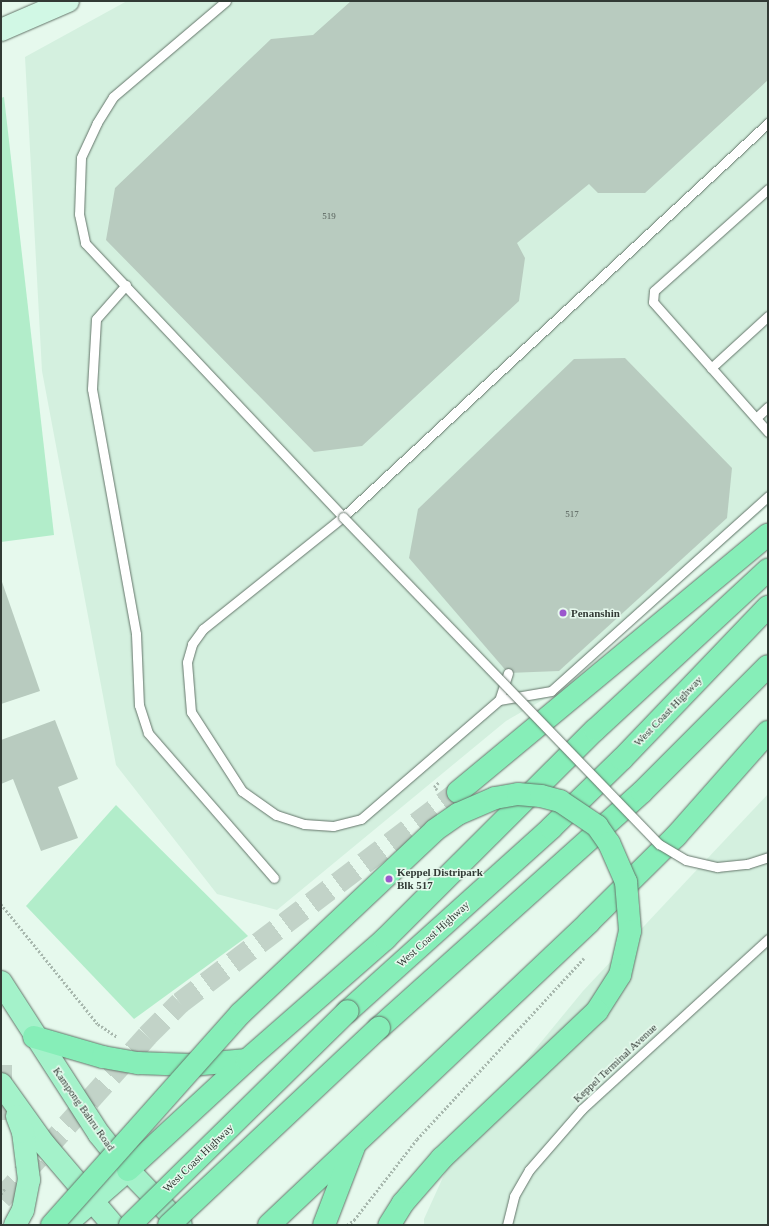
<!DOCTYPE html>
<style>
body{margin:0}
#map{position:relative;width:769px;height:1226px;overflow:hidden;background:#e6f9ed;font-family:Georgia,serif}
div>[style]{position:absolute}
.built>*{inset:0;background:#d4f0df}
.green>*{inset:0;background:#b2edca}
.building>*{inset:0;background:#b8cbbf}
.primary-tunnel>*{height:22px;margin-top:-11px;transform-origin:0;background:repeating-linear-gradient(90deg,#c2d3c8 0 22px,transparent 0 33px)}
.trunk-tunnel>*{height:22px;margin-top:-11px;transform-origin:0;background:repeating-linear-gradient(90deg,#c2d3c8 0 22px,transparent 0 33px)}
.path>*{height:2.5px;margin-top:-1.25px;transform-origin:0;background:repeating-linear-gradient(90deg,#a8b8ae 0 2px,transparent 0 4px)}
.roads{filter:drop-shadow(0 0 1px #64756a) drop-shadow(0 0 1px #64756a)}
.service>*{height:9px;margin:-4.5px;padding:0 4.5px;transform-origin:4.5px;border-radius:4.5px;background:#fff}
.secondary>*{height:22px;margin:-11px;padding:0 11px;transform-origin:11px;border-radius:11px;background:#d1f8e5}
.primary>*{height:22px;margin:-11px;padding:0 11px;transform-origin:11px;border-radius:11px;background:#a4f2ca}
.trunk>*{height:22px;margin:-11px;padding:0 11px;transform-origin:11px;border-radius:11px;background:#86eeb8}
.bridges{filter:drop-shadow(0 0 1px #64756a) drop-shadow(0 0 1px #64756a)}
.service-bridge>*{height:9px;margin:-4.5px;padding:0 4.5px;transform-origin:4.5px;border-radius:4.5px;background:#fff}
.trunk-bridge>*{height:22px;margin:-11px;padding:0 11px;transform-origin:11px;border-radius:11px;background:#86eeb8}
.dots>*{width:11px;height:11px;translate:-50% -50%;box-sizing:border-box;border:2px solid #e6f9ed;border-radius:50%}
span{translate:-50% -50%;white-space:nowrap;text-align:center;line-height:1.15;-webkit-text-stroke:3px #e6f9ed;paint-order:stroke}
.number-label{font-size:9px;color:#545e58}
.number-label span{-webkit-text-stroke-width:0}
.poi-label{font-size:11px;color:#323a35;font-weight:700}
.left{translate:0 -50%;text-align:left}
.street-label{font-size:11px;color:#323a35}
.frame{position:absolute;inset:0;border:2px solid #323a35;pointer-events:none}
</style>
<div id="map">
<div class="built">
<i style="clip-path:polygon(127px 1px,768px 1px,768px 506px,553px 694px,506px 721px,277px 910px,217px 894px,116px 765px,42px 371px,25px 57px)"></i>
<i style="clip-path:polygon(768px 794px,768px 1225px,424px 1225px,424px 1219px,459px 1142px,583px 991px)"></i>
</div>
<div class="green">
<i style="clip-path:polygon(4px 97px,54px 535px,1px 542px,1px 98px)"></i>
<i style="clip-path:polygon(116px 805px,248px 936px,134px 1019px,26px 906px)"></i>
</div>
<div class="building">
<i style="clip-path:polygon(351px 1px,768px 1px,768px 80px,645px 193px,598px 193px,589px 184px,517px 243px,525px 258px,519px 301px,362px 446px,314px 452px,106px 240px,115px 188px,271px 39px,313px 35px)"></i>
<i style="clip-path:polygon(625px 358px,732px 468px,727px 518px,559px 671px,508px 673px,409px 558px,418px 509px,574px 359px)"></i>
<i style="clip-path:polygon(1px 579px,40px 691px,1px 704px)"></i>
<i style="clip-path:polygon(55px 720px,78px 779px,58px 787px,78px 838px,41px 851px,13px 779px,1px 784px,1px 740px)"></i>
</div>
<div class="primary-tunnel">
<i style="left:1px;top:1065px;width:58px;rotate:90deg"></i>
</div>
<div class="trunk-tunnel">
<i style="left:1px;top:1199px;width:219px;rotate:-48.1deg"></i>
<i style="left:147px;top:1036px;width:47px;rotate:-45deg"></i>
<i style="left:180px;top:1003px;width:349px;rotate:-37.2deg"></i>
</div>
<div class="path">
<i style="left:437px;top:790px;width:4px;rotate:-135deg"></i>
<i style="left:434px;top:787px;width:7px;rotate:-45deg"></i>
<i style="left:1px;top:904px;width:154px;rotate:51.1deg"></i>
<i style="left:98px;top:1024px;width:23px;rotate:34deg"></i>
<i style="left:1px;top:1194px;width:7px;rotate:-56deg"></i>
<i style="left:347px;top:1225px;width:9px;rotate:-36deg"></i>
<i style="left:354px;top:1220px;width:103px;rotate:-52.1deg"></i>
<i style="left:417px;top:1139px;width:246px;rotate:-47.3deg"></i>
</div>
<div class="roads">
<div class="service">
<i style="left:226px;top:1px;width:148px;rotate:139.7deg"></i>
<i style="left:113px;top:97px;width:31px;rotate:122deg"></i>
<i style="left:97px;top:123px;width:38px;rotate:115deg"></i>
<i style="left:81px;top:158px;width:56px;rotate:92deg"></i>
<i style="left:79px;top:214px;width:30px;rotate:78deg"></i>
<i style="left:85px;top:243px;width:376px;rotate:46.7deg"></i>
<i style="left:768px;top:189px;width:153px;rotate:138.2deg"></i>
<i style="left:654px;top:291px;width:11px;rotate:95deg"></i>
<i style="left:653px;top:302px;width:174px;rotate:48.5deg"></i>
<i style="left:126px;top:285px;width:45px;rotate:131.4deg"></i>
<i style="left:96px;top:319px;width:70px;rotate:93.3deg"></i>
<i style="left:92px;top:389px;width:249px;rotate:79.8deg"></i>
<i style="left:136px;top:634px;width:71px;rotate:87.6deg"></i>
<i style="left:139px;top:705px;width:29px;rotate:72deg"></i>
<i style="left:148px;top:733px;width:192px;rotate:49deg"></i>
<i style="left:711px;top:368px;width:77px;rotate:-42.4deg"></i>
<i style="left:756px;top:418px;width:16px;rotate:-43deg"></i>
<i style="left:508px;top:673px;width:28px;rotate:108deg"></i>
<i style="left:499px;top:700px;width:182px;rotate:139.2deg"></i>
<i style="left:361px;top:819px;width:29px;rotate:166deg"></i>
<i style="left:333px;top:826px;width:29px;rotate:-176deg"></i>
<i style="left:304px;top:824px;width:29px;rotate:-162deg"></i>
<i style="left:276px;top:815px;width:42px;rotate:-144.8deg"></i>
<i style="left:242px;top:791px;width:94px;rotate:-122.8deg"></i>
<i style="left:191px;top:712px;width:50px;rotate:-94.6deg"></i>
<i style="left:187px;top:662px;width:19px;rotate:-74deg"></i>
<i style="left:192px;top:644px;width:19px;rotate:-54deg"></i>
<i style="left:203px;top:629px;width:179px;rotate:-38.7deg"></i>
<i style="left:343px;top:517px;width:580px;rotate:-42.83deg"></i>
<i style="left:499px;top:700px;width:53px;rotate:-9.8deg"></i>
<i style="left:551px;top:691px;width:292px;rotate:-41.9deg"></i>
<i style="left:507px;top:1225px;width:30px;rotate:-76deg"></i>
<i style="left:514px;top:1196px;width:30px;rotate:-60deg"></i>
<i style="left:529px;top:1170px;width:81px;rotate:-49deg"></i>
<i style="left:582px;top:1109px;width:252px;rotate:-42.4deg"></i>
</div>
<div class="secondary">
<i style="left:1px;top:30px;width:73px;rotate:-23.4deg"></i>
</div>
<div class="primary">
<i style="left:1px;top:982px;width:181px;rotate:57.2deg"></i>
<i style="left:99px;top:1134px;width:46px;rotate:51.1deg"></i>
<i style="left:128px;top:1170px;width:76px;rotate:46.1deg"></i>
<i style="left:1px;top:1084px;width:74px;rotate:54.4deg"></i>
<i style="left:44px;top:1144px;width:106px;rotate:49.6deg"></i>
<i style="left:15px;top:1225px;width:17px;rotate:-62deg"></i>
<i style="left:23px;top:1210px;width:31px;rotate:-79deg"></i>
<i style="left:29px;top:1180px;width:48px;rotate:-97.1deg"></i>
<i style="left:23px;top:1132px;width:17px;rotate:-111deg"></i>
<i style="left:65px;top:1225px;width:84px;rotate:-41.1deg"></i>
</div>
<div class="trunk">
<i style="left:458px;top:792px;width:403px;rotate:-39.7deg"></i>
<i style="left:348px;top:1011px;width:273px;rotate:-42deg"></i>
<i style="left:551px;top:828px;width:99px;rotate:-44.2deg"></i>
<i style="left:622px;top:759px;width:211px;rotate:-46.2deg"></i>
<i style="left:379px;top:1028px;width:353px;rotate:-41.9deg"></i>
<i style="left:642px;top:792px;width:178px;rotate:-45deg"></i>
<i style="left:34px;top:1037px;width:72px;rotate:16.2deg"></i>
<i style="left:103px;top:1057px;width:36px;rotate:10deg"></i>
<i style="left:138px;top:1063px;width:53px;rotate:2.2deg"></i>
<i style="left:191px;top:1065px;width:56px;rotate:-5.1deg"></i>
<i style="left:128px;top:1170px;width:162px;rotate:-42.7deg"></i>
<i style="left:247px;top:1060px;width:184px;rotate:-41.2deg"></i>
<i style="left:385px;top:939px;width:296px;rotate:-44.9deg"></i>
<i style="left:595px;top:730px;width:236px;rotate:-42.8deg"></i>
<i style="left:269px;top:1225px;width:441px;rotate:-43.4deg"></i>
<i style="left:589px;top:922px;width:122px;rotate:-44.7deg"></i>
<i style="left:676px;top:836px;width:139px;rotate:-48.5deg"></i>
<i style="left:324px;top:1225px;width:84px;rotate:-69deg"></i>
</div>
</div>
<div class="bridges">
<div class="service-bridge">
<i style="left:343px;top:517px;width:455px;rotate:46deg"></i>
<i style="left:659px;top:844px;width:31px;rotate:31deg"></i>
<i style="left:686px;top:860px;width:32px;rotate:13deg"></i>
<i style="left:717px;top:867px;width:30px;rotate:-6deg"></i>
<i style="left:747px;top:864px;width:22px;rotate:-18deg"></i>
</div>
<div class="trunk-bridge">
<i style="left:52px;top:1225px;width:283px;rotate:-48.3deg"></i>
<i style="left:240px;top:1014px;width:268px;rotate:-43.3deg"></i>
<i style="left:435px;top:830px;width:28px;rotate:-35deg"></i>
<i style="left:458px;top:814px;width:40px;rotate:-23.4deg"></i>
<i style="left:495px;top:798px;width:23px;rotate:-10deg"></i>
<i style="left:518px;top:794px;width:23px;rotate:5deg"></i>
<i style="left:541px;top:796px;width:20px;rotate:15deg"></i>
<i style="left:560px;top:801px;width:45px;rotate:34deg"></i>
<i style="left:597px;top:826px;width:21px;rotate:55deg"></i>
<i style="left:609px;top:843px;width:43px;rotate:66.4deg"></i>
<i style="left:626px;top:882px;width:49px;rotate:85.3deg"></i>
<i style="left:630px;top:931px;width:45px;rotate:102.8deg"></i>
<i style="left:620px;top:975px;width:43px;rotate:122.6deg"></i>
<i style="left:597px;top:1011px;width:214px;rotate:136.5deg"></i>
<i style="left:442px;top:1158px;width:60px;rotate:130.9deg"></i>
<i style="left:403px;top:1203px;width:26px;rotate:122deg"></i>
<i style="left:130px;top:1225px;width:305px;rotate:-44.5deg"></i>
<i style="left:169px;top:1225px;width:288px;rotate:-43.2deg"></i>
</div>
</div>
<div class="dots">
<i style="left:563px;top:613px;background:#9b58cd"></i>
<i style="left:389px;top:879px;background:#9b58cd"></i>
</div>
<div class="number-label">
<span style="left:329px;top:216px">519</span>
<span style="left:572px;top:514px">517</span>
</div>
<div class="poi-label">
<span class="left" style="left:571px;top:613px">Penanshin</span>
<span class="left" style="left:397px;top:879px">Keppel Distripark<br>Blk 517</span>
</div>
<div class="street-label">
<span style="left:668px;top:711px;rotate:-46deg">West Coast Highway</span>
<span style="left:433px;top:934px;rotate:-42deg">West Coast Highway</span>
<span style="left:615px;top:1063px;rotate:-43deg">Keppel Terminal Avenue</span>
<span style="left:84px;top:1109px;rotate:55deg">Kampong Bahru Road</span>
<span style="left:198px;top:1158px;rotate:-44deg">West Coast Highway</span>
</div>
<div class="frame"></div>
</div>
